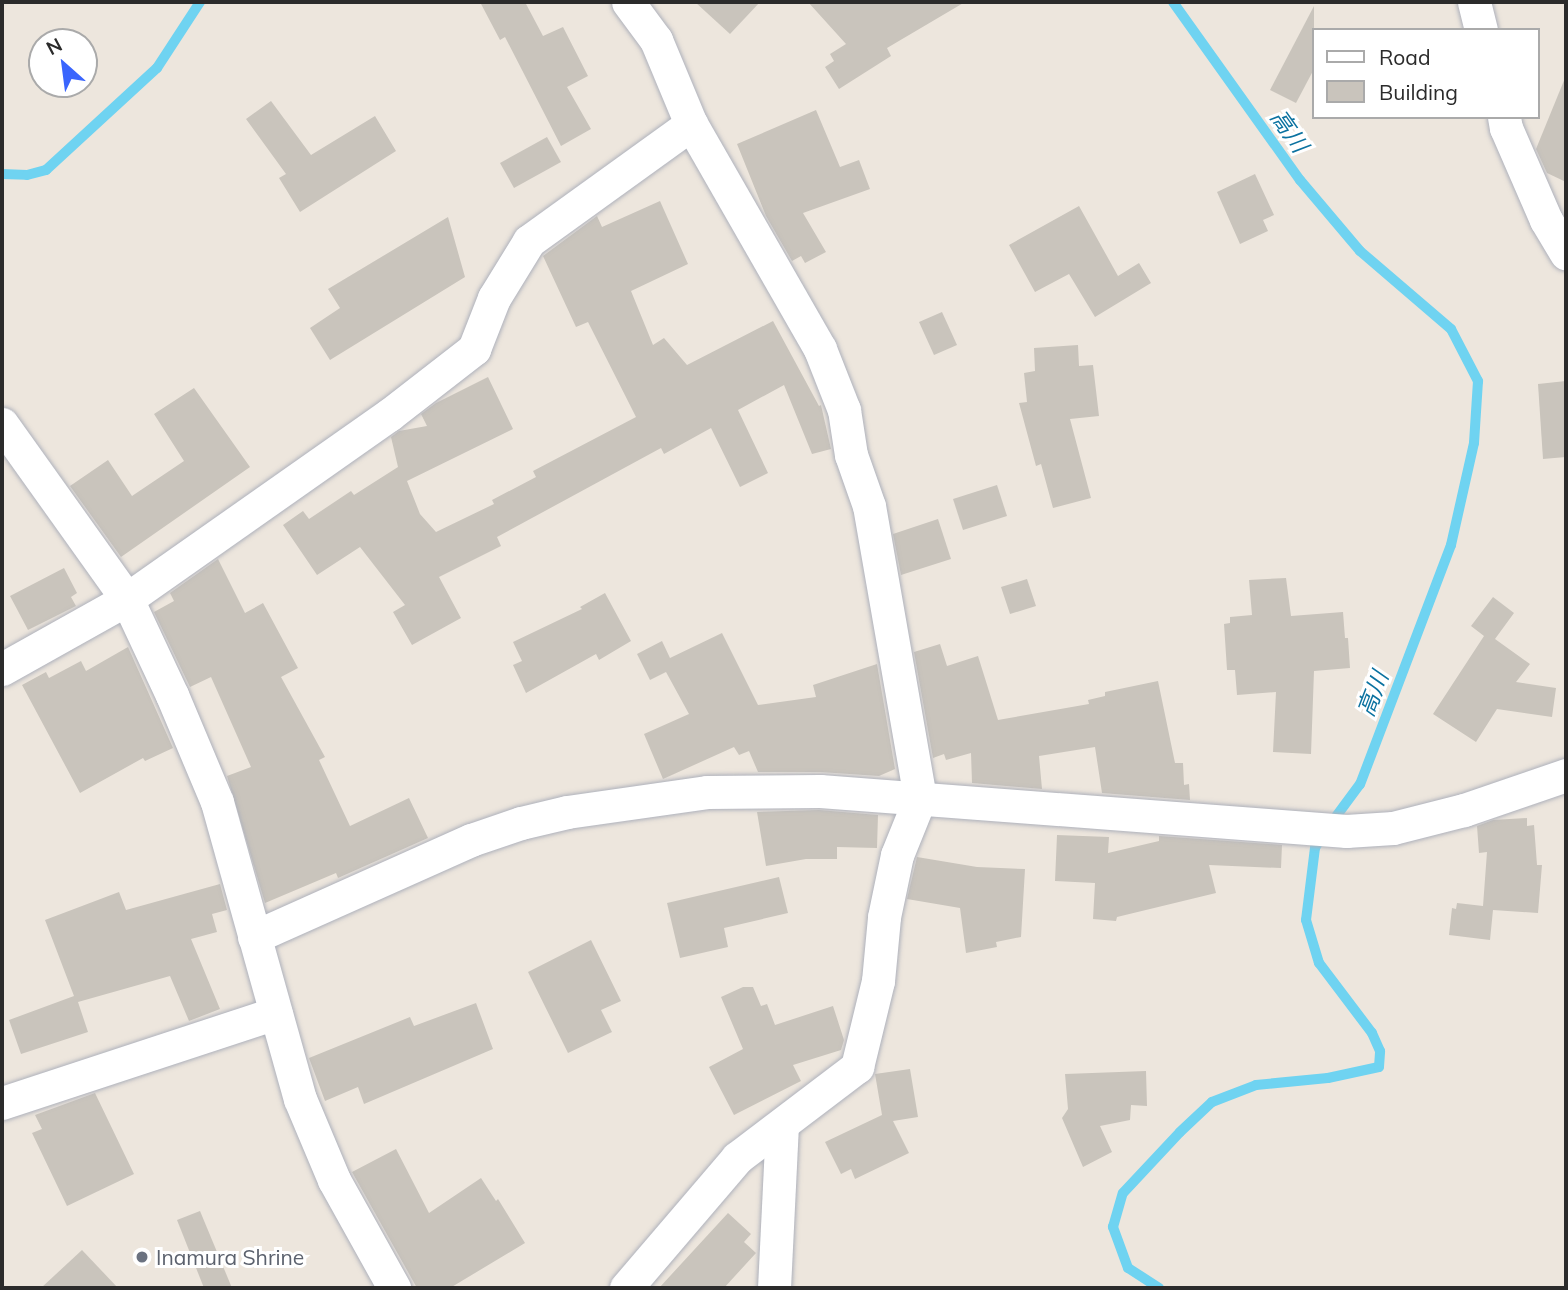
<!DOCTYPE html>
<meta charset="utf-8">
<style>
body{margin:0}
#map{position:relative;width:1568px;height:1290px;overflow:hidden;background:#ede6dd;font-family:Mulish,"Noto Sans JP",sans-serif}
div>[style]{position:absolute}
.stream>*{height:10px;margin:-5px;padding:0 5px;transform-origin:5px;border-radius:5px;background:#6fd3f1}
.building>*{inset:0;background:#c9c4bc}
.roads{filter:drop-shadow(0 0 2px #aeb1bb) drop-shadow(0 0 2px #aeb1bb)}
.minor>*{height:33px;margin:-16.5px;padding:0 16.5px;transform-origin:16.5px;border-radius:16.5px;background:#fff}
.dots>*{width:19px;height:19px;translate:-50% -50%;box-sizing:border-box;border:4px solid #fff;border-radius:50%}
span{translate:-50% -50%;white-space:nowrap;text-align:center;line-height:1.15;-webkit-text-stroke:6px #fff;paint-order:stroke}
.worship-label{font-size:21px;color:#5b616d}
.left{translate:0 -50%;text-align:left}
.water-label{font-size:23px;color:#0b72a0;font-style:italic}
.frame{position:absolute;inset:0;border:4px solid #2b2b2b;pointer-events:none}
.legend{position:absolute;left:1312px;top:28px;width:228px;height:91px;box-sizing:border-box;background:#fff;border:2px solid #aaa;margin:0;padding:9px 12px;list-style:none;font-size:21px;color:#2b2b2b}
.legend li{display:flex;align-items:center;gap:14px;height:35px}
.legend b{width:35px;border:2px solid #aaa}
.north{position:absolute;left:28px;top:28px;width:70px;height:70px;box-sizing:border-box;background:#fff;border:2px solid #aaa;border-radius:50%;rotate:332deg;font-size:19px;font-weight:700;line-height:28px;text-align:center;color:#2b2b2b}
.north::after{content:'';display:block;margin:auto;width:24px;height:32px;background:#3a65fd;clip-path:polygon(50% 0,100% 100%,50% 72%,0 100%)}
</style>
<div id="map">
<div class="stream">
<i style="left:1173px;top:2px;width:219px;rotate:54.5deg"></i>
<i style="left:1300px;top:180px;width:93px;rotate:49.8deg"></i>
<i style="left:1360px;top:251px;width:120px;rotate:40.6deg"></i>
<i style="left:1451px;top:329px;width:59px;rotate:62.6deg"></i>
<i style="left:1478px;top:381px;width:62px;rotate:93.7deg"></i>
<i style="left:1474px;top:443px;width:105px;rotate:102.7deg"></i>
<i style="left:1451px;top:545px;width:256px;rotate:110.8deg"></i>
<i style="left:1360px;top:784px;width:47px;rotate:126.4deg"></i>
<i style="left:2px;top:174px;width:25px;rotate:2deg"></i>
<i style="left:27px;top:175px;width:20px;rotate:-15deg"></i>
<i style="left:46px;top:170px;width:151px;rotate:-42.6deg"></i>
<i style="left:157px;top:68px;width:79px;rotate:-56.9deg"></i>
<i style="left:1159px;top:1288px;width:37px;rotate:-147deg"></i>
<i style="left:1128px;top:1268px;width:44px;rotate:-110.1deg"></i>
<i style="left:1113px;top:1227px;width:35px;rotate:-74deg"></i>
<i style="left:1123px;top:1193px;width:83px;rotate:-46.9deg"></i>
<i style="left:1180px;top:1132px;width:44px;rotate:-43.2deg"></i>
<i style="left:1212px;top:1102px;width:47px;rotate:-21.1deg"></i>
<i style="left:1256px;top:1085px;width:72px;rotate:-5.6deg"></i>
<i style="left:1328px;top:1078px;width:52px;rotate:-12.2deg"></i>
<i style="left:1379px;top:1067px;width:16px;rotate:-86deg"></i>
<i style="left:1380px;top:1051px;width:20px;rotate:-114deg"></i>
<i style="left:1372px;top:1033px;width:88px;rotate:-127.1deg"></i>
<i style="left:1319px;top:963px;width:45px;rotate:-106.8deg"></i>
<i style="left:1306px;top:920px;width:73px;rotate:-82.9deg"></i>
<i style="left:1315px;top:848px;width:16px;rotate:-60deg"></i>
</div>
<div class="building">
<i style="clip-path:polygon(480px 2px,525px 2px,543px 36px,563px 27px,588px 76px,567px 87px,591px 129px,561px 146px,505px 37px,500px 40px)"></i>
<i style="clip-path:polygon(695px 2px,760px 2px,730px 34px)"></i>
<i style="clip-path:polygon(808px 2px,965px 2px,887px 48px,891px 56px,839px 89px,825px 67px,834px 61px,830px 54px,846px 44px)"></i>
<i style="clip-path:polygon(1314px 6px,1314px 69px,1296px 103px,1270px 90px)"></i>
<i style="clip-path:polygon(1565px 78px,1566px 78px,1566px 182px,1547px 173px,1536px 149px)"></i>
<i style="clip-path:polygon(271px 101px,311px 155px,375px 116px,396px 151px,300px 212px,279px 178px,286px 174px,246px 119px)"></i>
<i style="clip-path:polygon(816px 110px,840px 167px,859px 160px,870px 189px,803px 213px,826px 252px,805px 263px,801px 256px,792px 261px,766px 216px,737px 144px)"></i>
<i style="clip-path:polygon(547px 137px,561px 162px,514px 188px,500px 163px)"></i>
<i style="clip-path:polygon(1255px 174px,1274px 215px,1263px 220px,1268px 231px,1240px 244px,1217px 192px)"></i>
<i style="clip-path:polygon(660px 201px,688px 264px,631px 291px,653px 345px,664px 338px,687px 365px,773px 321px,819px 406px,821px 405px,831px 449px,812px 454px,784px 385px,738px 410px,768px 473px,740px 487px,711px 428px,664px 454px,661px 448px,497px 537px,501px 546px,439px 577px,461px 618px,412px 645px,393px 612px,405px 605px,360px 547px,317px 575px,283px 525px,303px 511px,309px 519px,351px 491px,354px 495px,398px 467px,391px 437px,399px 431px,427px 426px,421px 414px,436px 403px,488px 377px,513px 429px,407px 481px,420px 514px,436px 532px,494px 504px,492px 500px,536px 477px,533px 471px,636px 417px,588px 322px,576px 327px,543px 256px,597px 216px,602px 227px)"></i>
<i style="clip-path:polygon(1079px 206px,1118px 276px,1139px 263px,1151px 283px,1095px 317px,1069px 274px,1035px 292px,1009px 245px)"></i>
<i style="clip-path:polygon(448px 217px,465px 277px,330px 360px,310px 328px,340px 308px,328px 289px)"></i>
<i style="clip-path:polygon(942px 312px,957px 345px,934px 355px,919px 322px)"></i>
<i style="clip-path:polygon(1078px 345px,1079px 366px,1093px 365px,1099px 416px,1070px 419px,1091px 498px,1053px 508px,1041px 464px,1036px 466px,1019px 403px,1027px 402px,1024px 373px,1035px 371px,1034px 348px)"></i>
<i style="clip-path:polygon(1566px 381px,1566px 457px,1543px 459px,1538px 384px)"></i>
<i style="clip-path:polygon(194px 388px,250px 467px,121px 557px,70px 486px,108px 460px,132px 496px,184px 461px,154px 414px)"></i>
<i style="clip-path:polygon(997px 485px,1007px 516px,963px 530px,953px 499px)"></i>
<i style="clip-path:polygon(938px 519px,951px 559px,901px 575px,893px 534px)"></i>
<i style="clip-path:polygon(218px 559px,245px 613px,263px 603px,298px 668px,281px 677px,325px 757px,319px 760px,350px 826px,409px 798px,428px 838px,338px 878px,336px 873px,265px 903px,227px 776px,251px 767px,211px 677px,190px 687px,154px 612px,174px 601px,170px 593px)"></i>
<i style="clip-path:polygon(64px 568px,77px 593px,71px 597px,76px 606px,28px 630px,10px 596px)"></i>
<i style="clip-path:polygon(1286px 578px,1291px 616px,1343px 612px,1345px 638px,1348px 638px,1350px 668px,1314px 671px,1311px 754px,1273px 752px,1276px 692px,1237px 695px,1235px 670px,1227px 670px,1224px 624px,1230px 623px,1230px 617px,1252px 615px,1249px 580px)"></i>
<i style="clip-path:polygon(1027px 579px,1036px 606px,1010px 614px,1001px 587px)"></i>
<i style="clip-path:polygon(605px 593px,631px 641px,599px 660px,596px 654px,526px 693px,513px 665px,522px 661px,513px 642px,582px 609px,580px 607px)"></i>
<i style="clip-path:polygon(1493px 597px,1514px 613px,1495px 639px,1530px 664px,1516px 682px,1556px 688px,1552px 717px,1497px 709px,1476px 742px,1433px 714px,1484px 636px,1471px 626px)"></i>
<i style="clip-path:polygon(722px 633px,758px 705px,816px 697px,813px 685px,877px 664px,895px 769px,879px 776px,820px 772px,758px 772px,749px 751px,739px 755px,734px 747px,663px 779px,644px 734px,689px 714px,666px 672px,650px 680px,637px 654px,662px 641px,670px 658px)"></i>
<i style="clip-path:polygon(940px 644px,947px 666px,978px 656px,998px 720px,1089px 704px,1088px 700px,1105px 696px,1105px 692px,1158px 681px,1175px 763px,1183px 763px,1184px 785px,1189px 784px,1190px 800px,1102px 793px,1095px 747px,1039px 756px,1042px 789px,972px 783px,971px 753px,946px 760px,944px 754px,933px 758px,914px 652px)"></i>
<i style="clip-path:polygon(128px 647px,173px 748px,145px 761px,143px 758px,80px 793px,22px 685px,46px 672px,49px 678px,81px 661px,86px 671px)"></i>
<i style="clip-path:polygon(819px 810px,878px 815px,877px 848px,837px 847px,837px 859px,806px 859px,766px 866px,757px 812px)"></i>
<i style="clip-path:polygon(1527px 818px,1527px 826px,1534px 825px,1537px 865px,1542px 865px,1538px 913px,1493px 910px,1490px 940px,1449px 935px,1452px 908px,1456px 909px,1457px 903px,1483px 906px,1487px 852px,1479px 853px,1477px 826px,1493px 820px)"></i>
<i style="clip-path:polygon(1057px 835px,1109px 837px,1108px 853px,1159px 841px,1159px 836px,1282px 845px,1281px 868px,1209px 865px,1216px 893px,1117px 917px,1116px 921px,1093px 919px,1095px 883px,1055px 881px)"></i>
<i style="clip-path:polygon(917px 857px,977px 867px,1025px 869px,1021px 937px,996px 942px,997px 947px,966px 953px,960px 908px,907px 899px)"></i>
<i style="clip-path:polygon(779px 877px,788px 913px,724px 928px,728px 947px,680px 958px,667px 903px)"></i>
<i style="clip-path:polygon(220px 884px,227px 910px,212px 914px,217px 932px,191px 939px,220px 1009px,189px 1021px,170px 976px,78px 1002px,88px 1032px,21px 1054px,9px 1020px,74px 996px,45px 920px,119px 892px,126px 910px)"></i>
<i style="clip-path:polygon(591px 940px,621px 1001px,601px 1010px,612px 1032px,568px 1053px,528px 972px)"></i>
<i style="clip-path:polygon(743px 987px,753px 987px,761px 1006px,767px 1004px,775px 1025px,833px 1006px,844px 1040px,841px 1050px,793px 1065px,801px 1081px,734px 1115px,709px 1067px,743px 1049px,721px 997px)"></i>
<i style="clip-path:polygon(476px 1003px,493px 1049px,364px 1104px,358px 1087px,325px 1101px,309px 1058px,410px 1017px,414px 1026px)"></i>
<i style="clip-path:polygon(910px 1069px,918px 1117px,893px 1121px,909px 1153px,855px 1179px,851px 1169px,841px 1174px,825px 1142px,882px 1115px,875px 1074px)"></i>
<i style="clip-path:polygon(1146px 1071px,1147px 1106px,1131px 1105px,1130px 1120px,1100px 1126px,1112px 1152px,1083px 1167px,1062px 1118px,1068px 1109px,1065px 1074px)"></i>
<i style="clip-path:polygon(95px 1093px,134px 1174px,67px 1206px,32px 1133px,42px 1129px,35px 1115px)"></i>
<i style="clip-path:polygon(396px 1149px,429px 1213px,481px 1178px,496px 1201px,498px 1199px,525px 1243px,450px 1288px,417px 1288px,352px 1172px)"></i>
<i style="clip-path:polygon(200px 1211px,232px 1288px,204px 1288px,177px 1220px)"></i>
<i style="clip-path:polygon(728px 1213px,751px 1234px,744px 1242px,756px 1253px,724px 1288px,659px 1288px)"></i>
<i style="clip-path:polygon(82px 1250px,118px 1288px,41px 1288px)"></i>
</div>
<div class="roads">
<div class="minor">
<i style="left:1474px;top:2px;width:29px;rotate:76deg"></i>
<i style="left:1504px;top:117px;width:11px;rotate:80deg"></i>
<i style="left:1506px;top:128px;width:100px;rotate:66.5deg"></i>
<i style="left:1546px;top:220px;width:39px;rotate:59deg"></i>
<i style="left:2px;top:424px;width:215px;rotate:54.5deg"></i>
<i style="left:127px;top:599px;width:106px;rotate:64.9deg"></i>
<i style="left:172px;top:695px;width:116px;rotate:67.2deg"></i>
<i style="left:217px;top:802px;width:308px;rotate:74.4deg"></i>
<i style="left:300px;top:1099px;width:88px;rotate:67.2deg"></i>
<i style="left:334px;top:1180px;width:124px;rotate:60.9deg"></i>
<i style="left:2px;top:669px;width:143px;rotate:-29.2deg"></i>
<i style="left:127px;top:599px;width:320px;rotate:-35.1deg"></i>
<i style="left:389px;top:415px;width:108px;rotate:-37.8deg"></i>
<i style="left:474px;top:349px;width:55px;rotate:-68.6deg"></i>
<i style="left:494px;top:298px;width:67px;rotate:-58.4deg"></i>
<i style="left:529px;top:241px;width:200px;rotate:-35.8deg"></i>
<i style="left:254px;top:937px;width:238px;rotate:-24.1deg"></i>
<i style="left:471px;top:840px;width:53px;rotate:-18.8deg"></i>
<i style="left:521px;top:823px;width:47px;rotate:-13.4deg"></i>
<i style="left:567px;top:812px;width:141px;rotate:-8.1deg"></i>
<i style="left:707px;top:792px;width:113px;rotate:-0.5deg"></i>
<i style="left:820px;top:791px;width:528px;rotate:4.35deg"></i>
<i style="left:1346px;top:831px;width:47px;rotate:-3.7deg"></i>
<i style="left:1393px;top:828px;width:73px;rotate:-14.2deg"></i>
<i style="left:1464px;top:810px;width:108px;rotate:-18.9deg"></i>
<i style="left:2px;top:1103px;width:288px;rotate:-18.2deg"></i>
<i style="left:626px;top:1288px;width:171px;rotate:-49.5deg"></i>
<i style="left:737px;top:1158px;width:151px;rotate:-37.2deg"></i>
<i style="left:857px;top:1067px;width:89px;rotate:-76.3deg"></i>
<i style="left:878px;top:981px;width:64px;rotate:-84.6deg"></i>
<i style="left:884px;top:917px;width:63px;rotate:-78.2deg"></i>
<i style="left:897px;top:855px;width:61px;rotate:-68deg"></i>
<i style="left:920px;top:798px;width:296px;rotate:-99.9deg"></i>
<i style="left:869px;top:506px;width:54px;rotate:-109.4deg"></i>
<i style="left:851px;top:455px;width:46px;rotate:-98.8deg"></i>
<i style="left:844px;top:410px;width:66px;rotate:-111.5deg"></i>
<i style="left:820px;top:349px;width:259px;rotate:-119.8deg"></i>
<i style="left:691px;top:124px;width:91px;rotate:-112.6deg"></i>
<i style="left:656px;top:40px;width:47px;rotate:-126.4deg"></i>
<i style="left:774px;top:1288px;width:163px;rotate:-87.2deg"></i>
</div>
</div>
<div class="dots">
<i style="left:142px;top:1257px;background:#6b7280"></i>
</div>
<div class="worship-label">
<span class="left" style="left:156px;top:1257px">Inamura Shrine</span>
</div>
<div class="water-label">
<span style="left:1289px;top:131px;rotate:55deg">高川</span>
<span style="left:1373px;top:694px;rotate:-69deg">高川</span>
</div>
<div class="frame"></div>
<ul class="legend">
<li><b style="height:9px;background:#fff"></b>Road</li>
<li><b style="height:19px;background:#c9c4bc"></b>Building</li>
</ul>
<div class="north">N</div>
</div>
